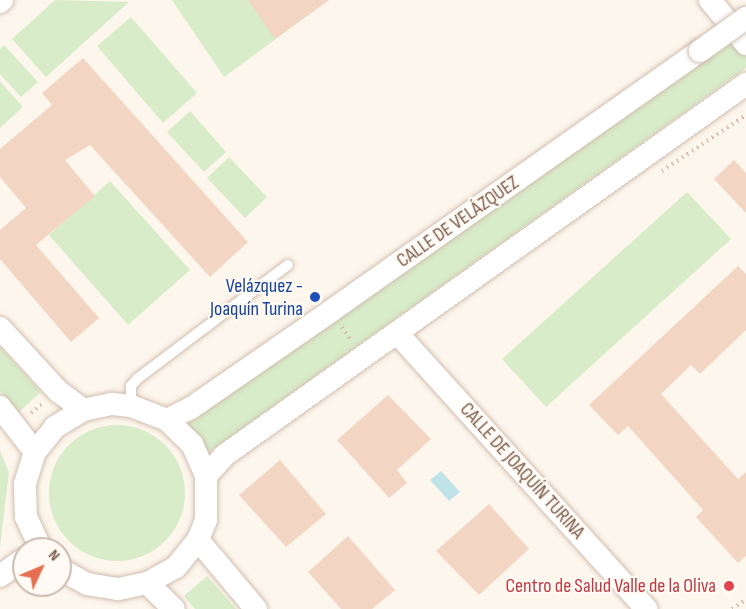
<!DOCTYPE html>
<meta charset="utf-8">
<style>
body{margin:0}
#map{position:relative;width:746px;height:609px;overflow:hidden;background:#fdf6ec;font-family:"Sofia Sans Condensed",sans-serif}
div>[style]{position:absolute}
.green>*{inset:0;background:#d8ecc9}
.round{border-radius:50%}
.water>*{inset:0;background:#bfe3e8}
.building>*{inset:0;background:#f3d5c3}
.path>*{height:4px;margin-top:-2px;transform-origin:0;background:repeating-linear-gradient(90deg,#d9b8a5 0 1.5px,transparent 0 6px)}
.roads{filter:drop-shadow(0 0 2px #d1beb0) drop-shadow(0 0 2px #d1beb0)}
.lane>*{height:10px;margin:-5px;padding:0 5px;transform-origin:5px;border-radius:5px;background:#fff}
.street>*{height:22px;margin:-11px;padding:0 11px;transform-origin:11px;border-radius:11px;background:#fff}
.bridges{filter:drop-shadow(0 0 2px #d1beb0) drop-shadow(0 0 2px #d1beb0)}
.street-bridge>*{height:22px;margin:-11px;padding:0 11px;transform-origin:11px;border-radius:11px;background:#fff}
.dots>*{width:16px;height:16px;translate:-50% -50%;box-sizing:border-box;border:3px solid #fffaf3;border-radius:50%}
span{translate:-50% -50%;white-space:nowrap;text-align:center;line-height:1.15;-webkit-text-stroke:4.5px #fffaf3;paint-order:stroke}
.street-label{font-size:20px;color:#7a5c4d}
.transit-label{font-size:20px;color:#164399}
.right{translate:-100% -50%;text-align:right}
.health-label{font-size:20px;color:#be3a42}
.north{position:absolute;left:12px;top:537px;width:60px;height:60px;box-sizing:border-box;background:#fffaf3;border:2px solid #cabbb1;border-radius:50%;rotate:46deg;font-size:16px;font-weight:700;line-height:24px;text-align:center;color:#7a5c4d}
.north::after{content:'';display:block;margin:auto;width:21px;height:27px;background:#e76f51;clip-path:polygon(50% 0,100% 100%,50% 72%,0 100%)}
</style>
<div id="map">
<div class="green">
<i style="clip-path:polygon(55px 0,129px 2px,46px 77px,12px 39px)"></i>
<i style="clip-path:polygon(172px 0,329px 0,224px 77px)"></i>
<i style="clip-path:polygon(131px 17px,197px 93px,163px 123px,97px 46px)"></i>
<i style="clip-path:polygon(746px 30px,746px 68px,209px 452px,188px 424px)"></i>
<i style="clip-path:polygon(4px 45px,38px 82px,21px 97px,0 74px,0 49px)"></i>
<i style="clip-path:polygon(0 81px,23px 107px,0 128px)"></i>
<i style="clip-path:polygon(190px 111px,226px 152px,204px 172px,167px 132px)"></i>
<i style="clip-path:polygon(229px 157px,267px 197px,245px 218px,207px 178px)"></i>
<i style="clip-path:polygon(110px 181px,190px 270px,128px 325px,49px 235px)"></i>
<i style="clip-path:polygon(687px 192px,731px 239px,546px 407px,502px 359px)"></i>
<i style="clip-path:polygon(0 347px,41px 392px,19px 412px,0 391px)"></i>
<i class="round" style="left:49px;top:425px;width:136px;height:136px"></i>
<i style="clip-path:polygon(0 451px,9px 472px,0 547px)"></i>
<i style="clip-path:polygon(207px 576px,236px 609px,195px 609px,184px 596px)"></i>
</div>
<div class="water">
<i style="clip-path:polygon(441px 471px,460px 492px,449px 501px,430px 480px)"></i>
</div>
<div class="building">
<i style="clip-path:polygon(248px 0,329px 0,275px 39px)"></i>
<i style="clip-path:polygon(83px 58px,248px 242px,210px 277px,90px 145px,65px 160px,95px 196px,36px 245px,99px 318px,71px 342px,0 259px,0 230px,26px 208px,0 177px,0 149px,52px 105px,42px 93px)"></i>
<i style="clip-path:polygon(734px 160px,746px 173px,746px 213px,714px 179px)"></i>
<i style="clip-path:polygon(738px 266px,746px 274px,746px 330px,700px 374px,691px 365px,661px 394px,738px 479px,746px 472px,746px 556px,738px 563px,696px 517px,703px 510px,628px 426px,618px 435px,589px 405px)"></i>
<i style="clip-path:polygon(388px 395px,431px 439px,397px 470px,407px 483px,389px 498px,337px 440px)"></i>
<i style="clip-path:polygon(280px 460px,326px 514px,286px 547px,239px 495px)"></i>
<i style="clip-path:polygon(489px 504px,529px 549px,479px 595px,436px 551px)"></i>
<i style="clip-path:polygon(348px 536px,395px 590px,372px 609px,341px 609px,308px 572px)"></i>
</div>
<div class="path">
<i style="left:662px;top:171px;width:101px;rotate:-33.7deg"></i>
<i style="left:342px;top:327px;width:17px;rotate:57deg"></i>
<i style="left:31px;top:413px;width:16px;rotate:-40deg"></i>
<i style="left:732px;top:609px;width:17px;rotate:-33deg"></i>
</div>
<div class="roads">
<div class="lane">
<i style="left:131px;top:406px;width:20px;rotate:-90deg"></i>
<i style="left:131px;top:386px;width:9px;rotate:-49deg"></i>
<i style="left:137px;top:379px;width:189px;rotate:-37.1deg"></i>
</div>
<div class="street">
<i style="left:710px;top:0;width:57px;rotate:50.7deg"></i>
<i style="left:0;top:2px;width:3px;rotate:-45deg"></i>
<i style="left:0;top:328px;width:86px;rotate:47.4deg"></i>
<i style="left:58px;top:391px;width:31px;rotate:37deg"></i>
<i style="left:397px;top:333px;width:372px;rotate:47.9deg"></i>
<i style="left:0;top:407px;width:57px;rotate:52.1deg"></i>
<i style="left:167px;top:420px;width:27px;rotate:-27deg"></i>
<i style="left:191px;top:408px;width:170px;rotate:-34.7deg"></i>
<i style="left:331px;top:311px;width:451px;rotate:-35.2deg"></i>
<i style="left:206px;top:476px;width:28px;rotate:-48deg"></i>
<i style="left:225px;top:455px;width:640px;rotate:-35.45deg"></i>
<i style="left:198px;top:540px;width:90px;rotate:50deg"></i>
<i style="left:41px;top:549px;width:35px;rotate:-115deg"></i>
<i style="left:26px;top:517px;width:33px;rotate:-92deg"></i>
<i style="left:25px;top:484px;width:34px;rotate:-73deg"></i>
<i style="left:35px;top:452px;width:32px;rotate:-51deg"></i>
<i style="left:55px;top:427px;width:33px;rotate:-31deg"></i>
<i style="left:83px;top:410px;width:30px;rotate:-12deg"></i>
<i style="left:112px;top:404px;width:19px;rotate:6deg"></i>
<i style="left:131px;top:406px;width:39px;rotate:21deg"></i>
<i style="left:167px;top:420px;width:35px;rotate:44deg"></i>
<i style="left:192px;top:444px;width:35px;rotate:66deg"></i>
<i style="left:206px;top:476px;width:44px;rotate:90deg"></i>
<i style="left:206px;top:520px;width:22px;rotate:112deg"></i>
<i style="left:198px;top:540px;width:35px;rotate:129deg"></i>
<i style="left:176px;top:567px;width:33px;rotate:151deg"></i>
<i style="left:147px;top:583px;width:30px;rotate:168deg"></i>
<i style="left:118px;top:589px;width:31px;rotate:-171deg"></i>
<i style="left:87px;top:584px;width:31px;rotate:-151deg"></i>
<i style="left:0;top:576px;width:29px;rotate:-35deg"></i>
<i style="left:147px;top:583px;width:37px;rotate:44deg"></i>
</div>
</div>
<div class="bridges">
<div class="street-bridge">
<i style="left:700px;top:51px;width:57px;rotate:-35.7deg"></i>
</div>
</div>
<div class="dots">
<i style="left:315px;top:297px;background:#1a4fb4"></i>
<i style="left:729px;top:586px;background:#e0444e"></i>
</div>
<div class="street-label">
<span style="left:458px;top:222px;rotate:-35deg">CALLE DE VELÁZQUEZ</span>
<span style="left:522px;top:471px;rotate:48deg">CALLE DE JOAQUÍN TURINA</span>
</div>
<div class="transit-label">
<span class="right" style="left:303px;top:298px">Velázquez -<br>Joaquín Turina</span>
</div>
<div class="health-label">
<span class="right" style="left:716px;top:586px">Centro de Salud Valle de la Oliva</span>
</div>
<div class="north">N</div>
</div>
